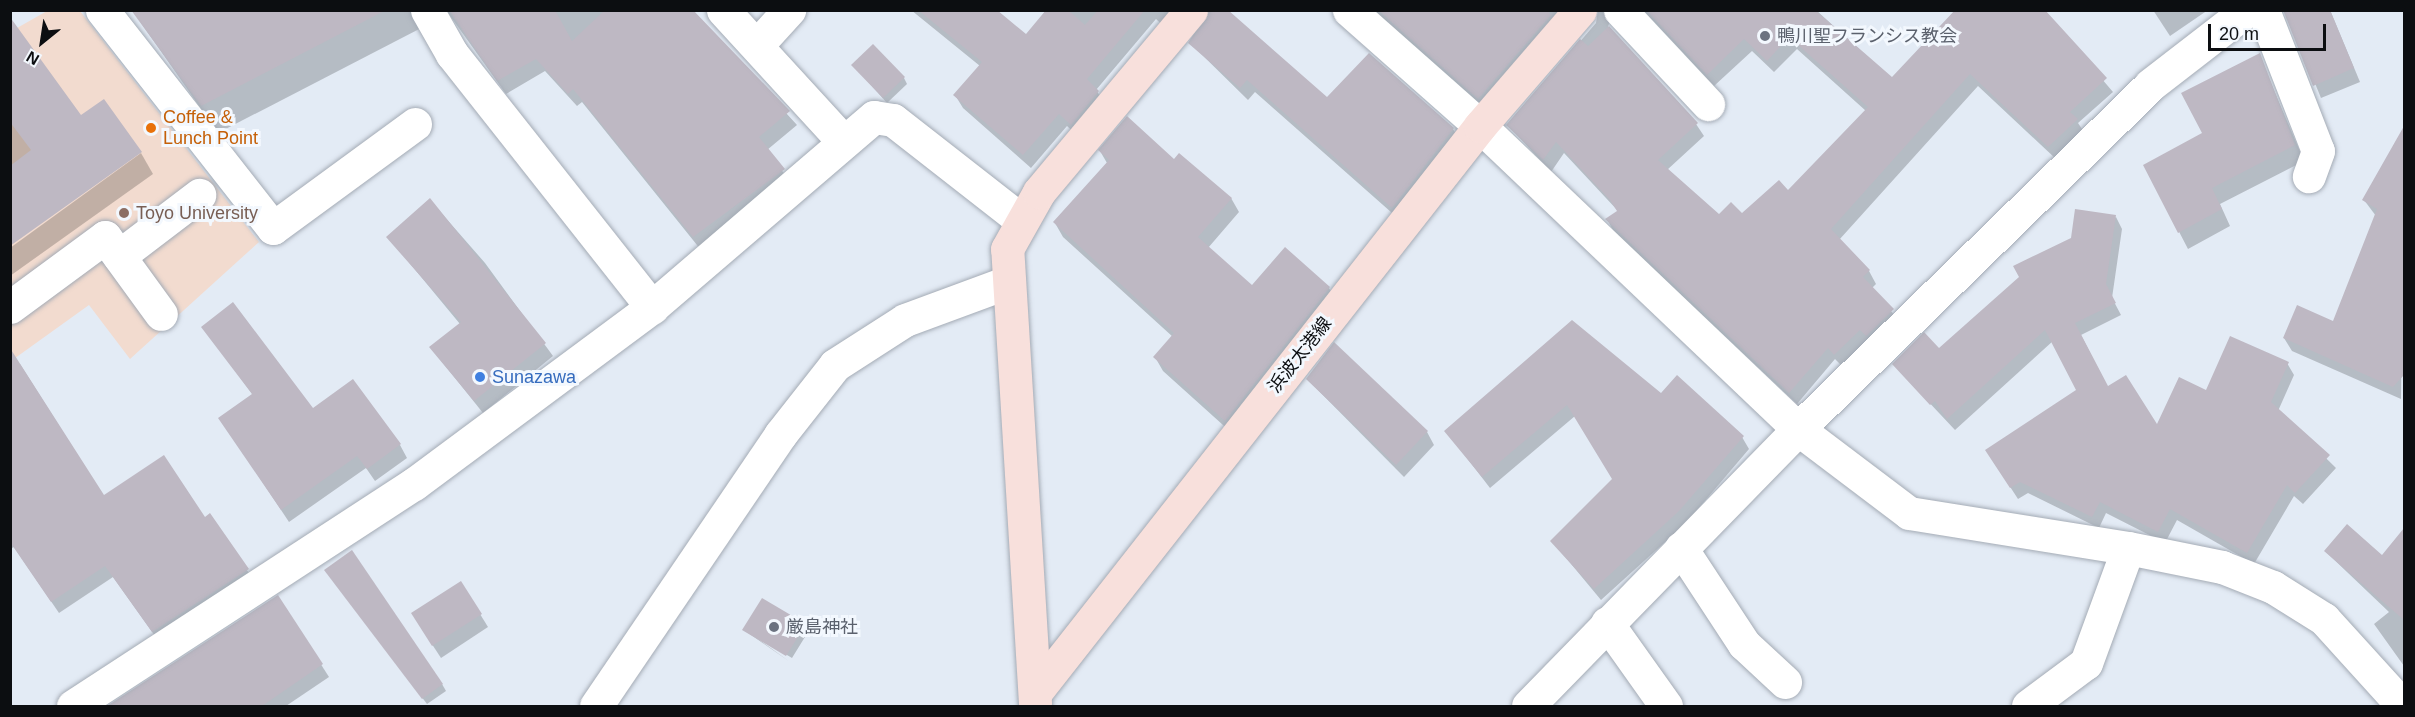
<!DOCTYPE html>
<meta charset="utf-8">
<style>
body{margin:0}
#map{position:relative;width:2415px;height:717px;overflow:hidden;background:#e3ebf5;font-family:Arial,"Noto Sans JP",sans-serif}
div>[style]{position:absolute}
.education>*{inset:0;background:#f2dbcf}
.shadow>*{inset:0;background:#0003}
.building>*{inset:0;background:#beb8c3}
.roads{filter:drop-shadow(0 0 2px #a4abb5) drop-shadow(0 0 2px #a4abb5)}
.minor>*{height:33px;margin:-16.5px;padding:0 16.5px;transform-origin:16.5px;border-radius:16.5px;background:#fff}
.major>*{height:33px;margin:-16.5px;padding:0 16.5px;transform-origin:16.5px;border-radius:16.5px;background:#f8e0dc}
.dots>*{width:16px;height:16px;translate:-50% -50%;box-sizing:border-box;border:3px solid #f3f8fe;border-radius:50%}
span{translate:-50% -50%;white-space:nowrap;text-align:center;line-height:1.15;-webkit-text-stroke:6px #f3f8fe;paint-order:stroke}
.worship-label{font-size:18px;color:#5b616d}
.left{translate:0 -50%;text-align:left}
.food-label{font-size:18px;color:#c56008}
.education-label{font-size:18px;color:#785e54}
.street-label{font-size:18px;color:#0c0e11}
.shop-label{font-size:18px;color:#366cbe}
.frame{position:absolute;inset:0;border:12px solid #0c0e11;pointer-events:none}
.north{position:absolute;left:12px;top:12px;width:60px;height:60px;-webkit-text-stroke:4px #f3f8fe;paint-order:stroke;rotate:210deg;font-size:16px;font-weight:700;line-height:24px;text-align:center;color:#0c0e11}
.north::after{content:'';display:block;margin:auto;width:21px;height:27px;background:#0c0e11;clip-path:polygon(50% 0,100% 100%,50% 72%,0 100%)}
.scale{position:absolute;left:2208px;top:24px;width:118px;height:27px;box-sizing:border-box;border:3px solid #0c0e11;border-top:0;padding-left:8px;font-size:18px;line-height:21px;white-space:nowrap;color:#0c0e11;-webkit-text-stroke:4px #f3f8fe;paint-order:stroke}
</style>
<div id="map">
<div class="education">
<i style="clip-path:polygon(47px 11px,80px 11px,259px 242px,130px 359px,89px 305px,11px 361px,10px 32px)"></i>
</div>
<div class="shadow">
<i style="clip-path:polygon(132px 10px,416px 10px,425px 26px,218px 133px)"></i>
<i style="clip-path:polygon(446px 10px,692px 10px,797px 125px,767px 150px,791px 183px,701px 250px,582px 102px,577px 106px,545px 71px,506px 94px)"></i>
<i style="clip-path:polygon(911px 10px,995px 10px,1026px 36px,1048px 10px,1185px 10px,1168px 30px,1156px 19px,1096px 90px,1106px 105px,1079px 137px,1067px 126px,1031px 168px,963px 108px,955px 95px,980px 66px)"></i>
<i style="clip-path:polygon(1373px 10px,1573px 10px,1486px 111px)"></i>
<i style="clip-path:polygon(1598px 10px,1613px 10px,1608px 27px,1696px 124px,1704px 136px,1667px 170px,1719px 217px,1742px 215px,1788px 192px,1866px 111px,1797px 49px,1774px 72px,1752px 51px,1714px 86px,1643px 10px,1816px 10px,1892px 79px,2043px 10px,2113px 92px,2078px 123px,2084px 132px,2056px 159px,1978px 86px,1839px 240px,1869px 271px,1876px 284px,1872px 288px,1900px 322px,1842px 366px,1835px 359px,1797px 404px,1614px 232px,1607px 219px,1619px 212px,1564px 153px,1551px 172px,1508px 125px,1596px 23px)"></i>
<i style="clip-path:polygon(2153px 10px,2208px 10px,2170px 36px)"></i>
<i style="clip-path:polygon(2285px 10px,2330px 10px,2360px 82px,2321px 98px)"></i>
<i style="clip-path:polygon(1190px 43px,1327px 99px,1369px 55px,1453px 129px,1461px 142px,1400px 220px,1255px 92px,1248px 100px)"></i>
<i style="clip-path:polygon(2259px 55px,2304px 161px,2220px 204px,2230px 226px,2188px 249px,2145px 166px,2204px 133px)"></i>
<i style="clip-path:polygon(10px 56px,81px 117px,10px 244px)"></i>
<i style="clip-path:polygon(853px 65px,904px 78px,907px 84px,887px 103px)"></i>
<i style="clip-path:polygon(1100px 151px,1174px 161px,1231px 198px,1239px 212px,1208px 248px,1252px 287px,1329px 288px,1337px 302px,1233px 434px,1163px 371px,1155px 357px,1173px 337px,1063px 237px,1055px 223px,1107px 163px)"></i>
<i style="clip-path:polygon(141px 153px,153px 174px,10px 276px,10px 248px)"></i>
<i style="clip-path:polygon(2391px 153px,2404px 161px,2401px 399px,2292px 351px,2284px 338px,2333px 323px,2376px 216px,2364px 200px)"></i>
<i style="clip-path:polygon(430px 200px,485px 263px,553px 356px,483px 413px,431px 348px,460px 324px,388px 237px)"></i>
<i style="clip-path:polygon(2116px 217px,2122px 229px,2112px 298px,2121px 315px,2081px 335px,2108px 388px,2157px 427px,2206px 392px,2287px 363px,2294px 375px,2278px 411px,2336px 468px,2303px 504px,2294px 496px,2254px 564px,2177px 520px,2165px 543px,2106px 513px,2099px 528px,2028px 493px,2018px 499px,1994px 462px,2078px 391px,2053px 341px,1955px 430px,1893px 364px,1939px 351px)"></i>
<i style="clip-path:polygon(1572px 322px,1661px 395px,1742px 437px,1749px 449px,1686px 523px,1601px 600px,1552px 541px,1614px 480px,1575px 416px,1490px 488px,1446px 431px)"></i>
<i style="clip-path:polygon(203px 327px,313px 410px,400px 445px,407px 458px,375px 481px,366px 468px,289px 522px,220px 418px,253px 395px)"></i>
<i style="clip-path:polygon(20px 364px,104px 497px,204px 519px,210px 515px,255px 582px,160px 643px,113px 577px,59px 613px,14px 547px,10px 549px,10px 370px)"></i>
<i style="clip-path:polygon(1307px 379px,1427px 432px,1434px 445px,1404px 477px)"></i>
<i style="clip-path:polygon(2404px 531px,2404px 666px,2374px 624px,2389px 612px,2326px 552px,2382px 557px)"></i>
<i style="clip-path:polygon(330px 576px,442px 684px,446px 691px,427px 704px)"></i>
<i style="clip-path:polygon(278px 597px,329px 677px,286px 706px,109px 706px)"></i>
<i style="clip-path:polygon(480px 614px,488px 627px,441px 658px,420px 626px)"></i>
<i style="clip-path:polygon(805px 626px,808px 632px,792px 658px,747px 631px,790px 662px,744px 630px)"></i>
</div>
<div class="building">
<i style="clip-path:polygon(131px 10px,386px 10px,201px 106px)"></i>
<i style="clip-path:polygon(449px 10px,555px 10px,572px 41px,605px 10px,693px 10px,790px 111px,759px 137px,785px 169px,693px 237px,573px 89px,568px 94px,536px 59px,497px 81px)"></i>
<i style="clip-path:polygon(918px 10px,997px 10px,1026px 34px,1046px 10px,1068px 10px,1085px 25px,1098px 10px,1145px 10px,1087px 79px,1099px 91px,1071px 125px,1059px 114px,1023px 155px,953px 95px,982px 62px)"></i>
<i style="clip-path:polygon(1209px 10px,1228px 10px,1327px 97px,1369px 53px,1454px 128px,1392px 208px,1247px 80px,1240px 88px,1188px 43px)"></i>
<i style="clip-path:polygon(1378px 10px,1547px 10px,1551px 15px,1478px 99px)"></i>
<i style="clip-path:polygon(1646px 10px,1815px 10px,1892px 77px,1955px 10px,2045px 10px,2107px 78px,2070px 112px,2078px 119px,2048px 147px,1970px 74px,1831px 229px,1870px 270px,1863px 277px,1894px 309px,1866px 336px,1860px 330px,1834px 355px,1828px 348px,1789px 393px,1605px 219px,1617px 211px,1610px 200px,1556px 142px,1543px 160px,1506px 125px,1580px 39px,1588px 46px,1609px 26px,1698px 123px,1658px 160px,1719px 214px,1731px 202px,1742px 213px,1779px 180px,1788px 190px,1868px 107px,1789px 37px,1767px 61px,1744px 39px,1707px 75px)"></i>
<i style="clip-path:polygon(2283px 10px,2330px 10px,2354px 68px,2313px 86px)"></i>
<i style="clip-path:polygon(10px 17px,81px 115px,104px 99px,142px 152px,10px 246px,10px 166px,31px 150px,10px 122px)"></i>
<i style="clip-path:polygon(873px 44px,905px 77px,883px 98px,851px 65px)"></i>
<i style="clip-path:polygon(2260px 53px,2295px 145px,2212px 188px,2222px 209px,2178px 233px,2143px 165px,2202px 133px,2181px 93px)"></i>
<i style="clip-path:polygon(1127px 116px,1174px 159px,1179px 153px,1232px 198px,1198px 237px,1252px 285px,1285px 247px,1330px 287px,1225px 421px,1153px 357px,1174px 333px,1053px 222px,1109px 160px,1098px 150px)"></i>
<i style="clip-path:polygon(2404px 126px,2404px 375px,2393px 387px,2283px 338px,2297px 305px,2333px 321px,2377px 209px,2362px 200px)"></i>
<i style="clip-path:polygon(430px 198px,546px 343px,474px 401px,429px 347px,461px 322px,386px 237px)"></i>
<i style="clip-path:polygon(2075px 209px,2116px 215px,2106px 284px,2116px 303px,2075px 323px,2108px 386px,2126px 375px,2157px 424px,2179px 377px,2206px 390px,2230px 336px,2289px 362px,2271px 402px,2330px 455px,2295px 493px,2287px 485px,2247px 553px,2170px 509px,2158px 532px,2100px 502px,2092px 517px,2020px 482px,2010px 488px,1985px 450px,2076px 390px,2045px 330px,1947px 419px,1935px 401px,1930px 405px,1892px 364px,1924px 332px,1939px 348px,2019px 277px,2013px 266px,2071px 238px)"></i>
<i style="clip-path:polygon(233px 302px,313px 408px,353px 379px,401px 444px,367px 469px,357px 456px,281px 510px,218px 418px,252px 394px,201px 327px)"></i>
<i style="clip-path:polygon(1572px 320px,1661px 393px,1677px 375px,1744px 436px,1679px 511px,1594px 589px,1550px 541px,1612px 479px,1567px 405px,1482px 477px,1444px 431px)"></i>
<i style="clip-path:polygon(1334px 342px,1428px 431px,1396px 465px,1306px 379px)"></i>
<i style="clip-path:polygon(10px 348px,104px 495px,164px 455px,205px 517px,210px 513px,249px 569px,152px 632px,105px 566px,51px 602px,10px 542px)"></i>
<i style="clip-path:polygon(2347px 524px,2382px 555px,2404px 528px,2404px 620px,2324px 551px)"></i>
<i style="clip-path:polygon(352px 550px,443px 684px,422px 699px,324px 570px)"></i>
<i style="clip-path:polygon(461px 581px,482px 614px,432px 646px,411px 613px)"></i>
<i style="clip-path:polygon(278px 595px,323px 664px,262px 706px,107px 706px)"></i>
<i style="clip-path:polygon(762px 598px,806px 624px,786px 656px,742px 630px)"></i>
</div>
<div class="roads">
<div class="minor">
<i style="left:102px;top:10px;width:277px;rotate:51.9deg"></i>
<i style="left:273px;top:228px;width:176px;rotate:-36.2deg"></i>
<i style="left:427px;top:10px;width:51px;rotate:60.4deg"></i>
<i style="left:452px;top:54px;width:323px;rotate:51.7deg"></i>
<i style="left:723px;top:10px;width:176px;rotate:47.5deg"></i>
<i style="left:1349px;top:10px;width:175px;rotate:41.5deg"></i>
<i style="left:1480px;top:126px;width:439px;rotate:43.6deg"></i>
<i style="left:1798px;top:429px;width:139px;rotate:37.1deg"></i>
<i style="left:1909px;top:513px;width:222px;rotate:9.1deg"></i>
<i style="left:2128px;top:548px;width:96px;rotate:11.4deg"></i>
<i style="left:2222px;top:567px;width:55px;rotate:21.4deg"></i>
<i style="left:2273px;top:587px;width:60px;rotate:32.1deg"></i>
<i style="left:2324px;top:619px;width:118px;rotate:47.8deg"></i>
<i style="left:1620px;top:10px;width:129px;rotate:46.9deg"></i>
<i style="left:2263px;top:10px;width:151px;rotate:68.7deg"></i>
<i style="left:2318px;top:151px;width:27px;rotate:110deg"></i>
<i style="left:759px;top:43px;width:45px;rotate:-47.7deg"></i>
<i style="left:119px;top:256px;width:101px;rotate:-37.3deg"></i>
<i style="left:10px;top:307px;width:118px;rotate:-36.4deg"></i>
<i style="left:105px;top:237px;width:95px;rotate:54deg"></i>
<i style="left:1681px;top:548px;width:115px;rotate:56.7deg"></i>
<i style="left:1744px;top:644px;width:56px;rotate:42.8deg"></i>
<i style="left:1607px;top:623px;width:102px;rotate:54.6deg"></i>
<i style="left:73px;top:706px;width:407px;rotate:-33.1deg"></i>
<i style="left:414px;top:484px;width:297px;rotate:-36.6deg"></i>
<i style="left:652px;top:307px;width:292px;rotate:-40.6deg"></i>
<i style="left:874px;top:117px;width:19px;rotate:9deg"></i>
<i style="left:893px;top:120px;width:162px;rotate:38deg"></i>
<i style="left:596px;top:706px;width:328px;rotate:-55.8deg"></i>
<i style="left:780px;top:435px;width:89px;rotate:-51.8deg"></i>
<i style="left:835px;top:365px;width:83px;rotate:-32.7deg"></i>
<i style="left:905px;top:320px;width:107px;rotate:-20.3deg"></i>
<i style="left:1528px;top:706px;width:387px;rotate:-45.7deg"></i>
<i style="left:1798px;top:429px;width:492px;rotate:-44.3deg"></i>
<i style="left:2150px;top:85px;width:123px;rotate:-37.7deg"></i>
<i style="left:2028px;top:706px;width:72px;rotate:-36.6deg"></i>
<i style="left:2086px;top:663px;width:122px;rotate:-69.9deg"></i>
</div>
<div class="major">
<i style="left:1035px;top:693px;width:721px;rotate:-51.87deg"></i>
<i style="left:1480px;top:126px;width:153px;rotate:-49.2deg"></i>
<i style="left:1035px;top:703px;width:455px;rotate:-93.5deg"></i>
<i style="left:1007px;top:249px;width:65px;rotate:-60.7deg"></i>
<i style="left:1039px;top:192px;width:237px;rotate:-50.1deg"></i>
</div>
</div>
<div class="dots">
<i style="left:1765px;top:36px;background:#6b7280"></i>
<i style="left:151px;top:128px;background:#e8710a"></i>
<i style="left:124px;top:213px;background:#8d6e63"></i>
<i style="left:480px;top:377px;background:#3f7fe0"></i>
<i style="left:774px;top:627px;background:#6b7280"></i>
</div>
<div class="worship-label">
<span class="left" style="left:1777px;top:36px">鴨川聖フランシス教会</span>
<span class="left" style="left:786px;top:627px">厳島神社</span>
</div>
<div class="food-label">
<span class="left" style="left:163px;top:128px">Coffee &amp;<br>Lunch Point</span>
</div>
<div class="education-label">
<span class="left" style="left:136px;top:213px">Toyo University</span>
</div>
<div class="street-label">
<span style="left:1300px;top:355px;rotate:-52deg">浜波太港線</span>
</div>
<div class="shop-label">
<span class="left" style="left:492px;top:377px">Sunazawa</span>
</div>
<div class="frame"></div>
<div class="north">N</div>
<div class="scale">20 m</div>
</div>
